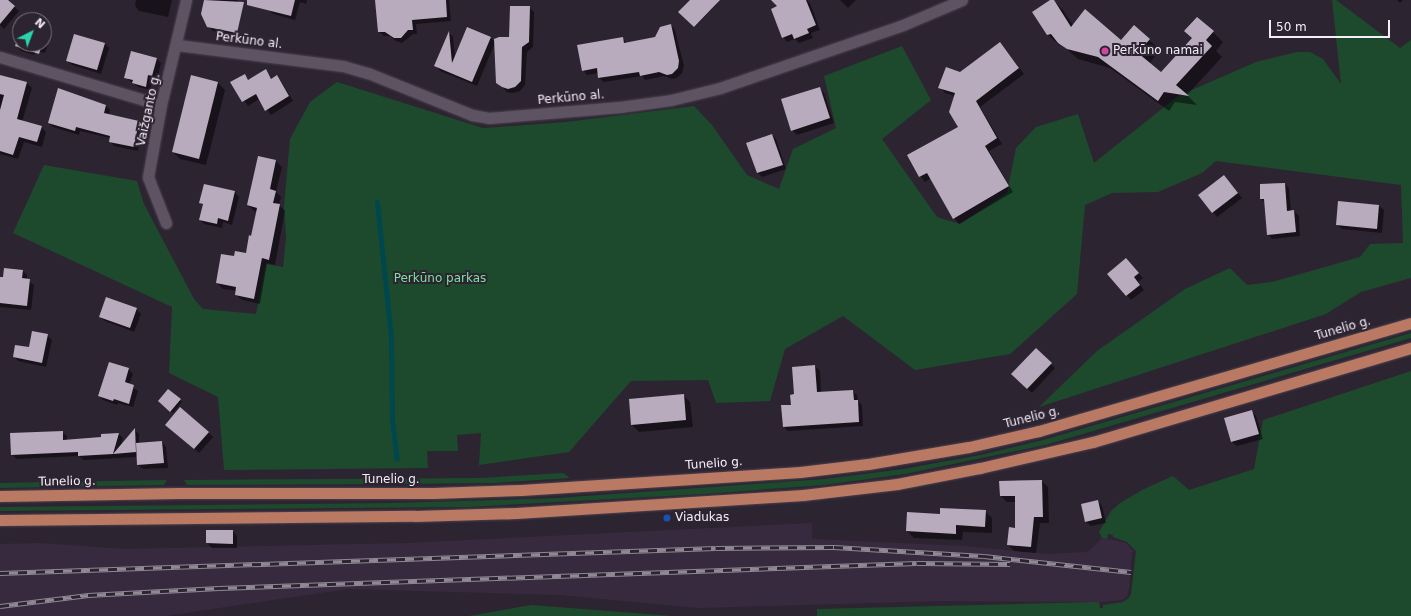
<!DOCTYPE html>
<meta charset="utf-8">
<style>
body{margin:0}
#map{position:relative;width:1411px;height:616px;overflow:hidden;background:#2d2432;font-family:"DejaVu Sans",sans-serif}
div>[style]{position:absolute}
.built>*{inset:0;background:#382a3e}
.green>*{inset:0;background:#1d4a2d}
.shadow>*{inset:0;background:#0007}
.stream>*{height:5px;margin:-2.5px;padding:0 2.5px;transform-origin:2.5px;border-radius:2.5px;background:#00474d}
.building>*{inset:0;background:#b7abbd}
.roads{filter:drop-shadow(0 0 1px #4b434f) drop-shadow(0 0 1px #4b434f)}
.minor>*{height:11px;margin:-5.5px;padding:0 5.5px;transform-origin:5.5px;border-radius:5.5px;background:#5e5363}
.primary>*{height:11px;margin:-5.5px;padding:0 5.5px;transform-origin:5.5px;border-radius:5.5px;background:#ba7962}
.rail>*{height:4.5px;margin-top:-2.25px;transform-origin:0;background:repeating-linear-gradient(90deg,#2d2432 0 9px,#908894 0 18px);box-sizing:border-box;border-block:1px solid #908894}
.dots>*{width:11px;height:11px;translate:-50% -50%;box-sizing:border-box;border:2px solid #2d2432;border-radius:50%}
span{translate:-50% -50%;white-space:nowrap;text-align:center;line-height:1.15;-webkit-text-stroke:4px #2d2432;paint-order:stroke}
.street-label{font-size:12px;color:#f5eef8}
.poi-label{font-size:12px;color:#f5eef8}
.left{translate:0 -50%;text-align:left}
.park-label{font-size:12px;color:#7ee19f}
.north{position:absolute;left:12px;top:12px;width:40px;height:40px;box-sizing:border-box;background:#2d2432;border:1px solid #7d7581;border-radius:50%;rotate:42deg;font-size:11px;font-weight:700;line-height:16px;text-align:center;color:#f5eef8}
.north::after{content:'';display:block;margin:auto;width:14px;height:18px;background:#28d5ad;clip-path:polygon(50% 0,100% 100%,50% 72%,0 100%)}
.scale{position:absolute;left:1269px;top:20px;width:121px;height:18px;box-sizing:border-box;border:2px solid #f5eef8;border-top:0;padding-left:5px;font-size:12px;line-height:14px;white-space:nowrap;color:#f5eef8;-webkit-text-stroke:3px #2d2432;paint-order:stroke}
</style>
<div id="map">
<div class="built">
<i style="clip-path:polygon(812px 523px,812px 539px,964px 546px,1048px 554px,1088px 552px,1102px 538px,1113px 540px,1126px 543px,1134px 552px,1132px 552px,1129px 589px,1127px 594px,1128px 595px,1122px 600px,1099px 602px,939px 601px,699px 608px,560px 595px,348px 589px,165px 616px,0 616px,0 544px,39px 543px,125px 549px,409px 543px)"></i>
</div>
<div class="green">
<i style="clip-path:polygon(1332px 0,1336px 0,1400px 48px,1411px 40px,1411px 278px,1361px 292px,1326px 314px,1039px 407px,1097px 351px,1185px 289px,1230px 268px,1247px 285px,1272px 282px,1360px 257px,1370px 244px,1403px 243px,1401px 185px,1216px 161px,1202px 173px,1158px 192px,1112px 193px,1085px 205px,1077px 294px,1010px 354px,915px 370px,843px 316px,785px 349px,770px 401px,716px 403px,708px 380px,631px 381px,569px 452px,479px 465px,481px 433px,457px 435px,458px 451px,427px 451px,428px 468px,224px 470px,218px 397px,169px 373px,172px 307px,13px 233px,44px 165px,137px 181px,144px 204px,194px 299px,203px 309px,256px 314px,266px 264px,283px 267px,286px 237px,284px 206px,290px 139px,310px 102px,337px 82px,483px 128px,566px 122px,694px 106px,712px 125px,747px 175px,779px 189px,793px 149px,836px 128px,824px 76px,902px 46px,931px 100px,882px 139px,937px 217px,960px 224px,1007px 193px,1016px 148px,1036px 127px,1078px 114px,1094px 163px,1178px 96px,1256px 62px,1297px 52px,1310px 52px,1323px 59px,1341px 84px)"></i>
<i style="clip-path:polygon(1411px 333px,1411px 338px,1045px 445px,905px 474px,824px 485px,703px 494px,469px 507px,0 511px,0 507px,394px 503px,557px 498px,824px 479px,903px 469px,980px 455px,1043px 440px)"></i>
<i style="clip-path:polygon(1411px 371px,1411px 616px,817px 616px,817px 609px,1096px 602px,1099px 602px,1100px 608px,1103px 608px,1103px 605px,1123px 602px,1129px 598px,1131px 594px,1136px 551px,1127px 542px,1113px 537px,1113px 535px,1108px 534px,1107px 539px,1102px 538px,1099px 532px,1111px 511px,1120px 503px,1144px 489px,1173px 476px,1189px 490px,1254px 469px,1263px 420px)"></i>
<i style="clip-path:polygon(563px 473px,570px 478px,494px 483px,401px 484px,187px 485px,184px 480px,481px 478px)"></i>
<i style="clip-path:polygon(167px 480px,164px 485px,0 488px,0 483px)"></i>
<i style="clip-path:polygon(531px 605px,673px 616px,469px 616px)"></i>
</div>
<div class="shadow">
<i style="clip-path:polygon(0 0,7px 0,19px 11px,4px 29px,0 25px)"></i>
<i style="clip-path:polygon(136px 0,172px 0,168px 17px,139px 11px,135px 6px)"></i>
<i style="clip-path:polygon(205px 0,238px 0,232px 35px,213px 31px,208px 26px,202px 14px)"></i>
<i style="clip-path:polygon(270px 0,307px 0,306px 4px,300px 2px,295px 20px,273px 14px,268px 9px)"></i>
<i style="clip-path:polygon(376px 0,449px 0,451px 21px,416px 24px,417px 34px,413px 34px,402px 43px,396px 41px,390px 36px,384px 36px,379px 32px)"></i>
<i style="clip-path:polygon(691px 0,713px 0,717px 4px,695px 27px,680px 12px)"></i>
<i style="clip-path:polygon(773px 0,807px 0,810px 3px,820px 30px,811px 33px,813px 38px,799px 43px,795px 39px,787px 42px,783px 37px,779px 7px)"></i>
<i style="clip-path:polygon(840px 0,856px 0,848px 8px)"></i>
<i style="clip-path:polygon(1053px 0,1063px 10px,1073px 25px,1122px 41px,1134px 26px,1160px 50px,1149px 64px,1161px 74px,1213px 32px,1223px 42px,1216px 51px,1222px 57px,1187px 95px,1197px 105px,1175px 102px,1169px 111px,1110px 68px,1078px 59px,1061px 44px,1059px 45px,1048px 35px,1033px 12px)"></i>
<i style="clip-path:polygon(1397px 0,1403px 0,1400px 3px)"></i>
<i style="clip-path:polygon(529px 7px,534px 12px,533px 47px,527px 52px,525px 85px,520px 91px,513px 93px,507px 92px,497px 82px,495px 43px,477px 86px,440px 71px,436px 66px,449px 33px,453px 37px,455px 58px,491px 38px,493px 40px,499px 38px,510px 38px)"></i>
<i style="clip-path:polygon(671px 25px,675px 30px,684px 66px,682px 73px,677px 78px,672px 79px,664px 76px,645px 80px,642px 76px,604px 82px,599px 78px,599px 73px,587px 75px,583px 70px,623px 39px,628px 44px,656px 38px)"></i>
<i style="clip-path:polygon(44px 30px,51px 35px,45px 53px,36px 50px,34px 55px,21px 51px,17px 46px,20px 36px,20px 44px,44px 44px)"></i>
<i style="clip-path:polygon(104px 43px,109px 48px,101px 74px,72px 65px,67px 61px)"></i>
<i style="clip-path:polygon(1005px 49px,1024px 74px,980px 107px,1002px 144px,989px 151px,1013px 192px,959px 224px,954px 218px,931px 178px,925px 182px,920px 176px,959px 128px,955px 96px,945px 93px,940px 87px,960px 73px)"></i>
<i style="clip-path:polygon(132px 52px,157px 59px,161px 63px,157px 80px,153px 79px,150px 90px,138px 87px,125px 77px)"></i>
<i style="clip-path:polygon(265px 71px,272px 79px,276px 77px,281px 81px,293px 101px,271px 115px,259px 99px,248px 106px,232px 83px,244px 75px,249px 80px)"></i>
<i style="clip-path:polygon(0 75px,27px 83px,32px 88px,22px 122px,41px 127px,46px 132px,42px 147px,24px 142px,18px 159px,0 154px)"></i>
<i style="clip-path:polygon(192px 77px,218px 83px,225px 90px,206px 165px,180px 159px,173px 152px)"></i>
<i style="clip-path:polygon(820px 88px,824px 93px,834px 123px,797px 135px,792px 130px)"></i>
<i style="clip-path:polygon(106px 106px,110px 110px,109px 115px,139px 122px,143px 126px,138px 151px,114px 146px,110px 141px,110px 138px,80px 131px,79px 135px,53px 127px,49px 123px)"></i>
<i style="clip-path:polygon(772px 135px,776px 139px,786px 169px,762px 177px,758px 173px,748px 143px)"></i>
<i style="clip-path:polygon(259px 157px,276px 161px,282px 167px,276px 192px,281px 197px,279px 205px,285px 211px,275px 265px,267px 263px,260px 304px,242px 300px,236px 295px,237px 291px,223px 289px,217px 283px,235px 258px,246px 254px,258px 212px,254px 211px,248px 205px)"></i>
<i style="clip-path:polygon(1224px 176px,1242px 198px,1217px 217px,1199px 195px)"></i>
<i style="clip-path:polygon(1285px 184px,1289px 188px,1291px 212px,1294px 211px,1299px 216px,1300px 236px,1272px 239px,1268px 234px,1265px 202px,1261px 199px)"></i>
<i style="clip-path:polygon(205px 185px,235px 192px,239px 197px,232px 225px,223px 222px,222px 228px,204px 224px,200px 220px,203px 206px,200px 202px)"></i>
<i style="clip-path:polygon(1339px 202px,1379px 206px,1384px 210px,1382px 233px,1342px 229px,1337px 225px)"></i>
<i style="clip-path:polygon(1126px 259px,1143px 278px,1138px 282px,1144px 290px,1131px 300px,1109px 274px)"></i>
<i style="clip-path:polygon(23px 271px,27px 275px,27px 280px,34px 285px,31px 310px,0 307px,0 278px,4px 278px)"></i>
<i style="clip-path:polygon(136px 309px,141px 314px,134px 332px,105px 321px,100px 317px)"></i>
<i style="clip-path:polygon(47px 335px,52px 340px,46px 367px,18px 361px,14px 356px,30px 349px)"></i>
<i style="clip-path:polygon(1036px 349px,1055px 368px,1032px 393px,1012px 374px)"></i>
<i style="clip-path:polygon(815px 366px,820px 371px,821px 393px,852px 391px,857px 395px,858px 401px,862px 405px,863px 426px,788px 431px,784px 427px,795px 395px)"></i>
<i style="clip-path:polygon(128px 369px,133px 374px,129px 385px,138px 391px,133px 407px,118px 403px,117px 405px,103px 400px,99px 396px)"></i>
<i style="clip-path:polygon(168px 390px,182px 402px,173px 413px,159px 401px)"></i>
<i style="clip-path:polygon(683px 395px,690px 402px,693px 427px,639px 432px,632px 425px,630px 400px)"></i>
<i style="clip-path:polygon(1252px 411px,1256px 416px,1263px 439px,1237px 446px,1232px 442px,1225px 419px)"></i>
<i style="clip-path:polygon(171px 429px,208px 432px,213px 437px,199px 453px)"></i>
<i style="clip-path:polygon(135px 430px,139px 434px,139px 444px,162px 442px,166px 447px,168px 468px,143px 469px,138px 465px,137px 457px,84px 460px,79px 456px,17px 459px,12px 455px,62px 432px,67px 436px,67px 441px,102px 438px,102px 435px,119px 434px,123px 438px,121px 446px)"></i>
<i style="clip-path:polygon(1042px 481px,1048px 487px,1049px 523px,1040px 523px,1036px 553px,1014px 551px,1008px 545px,1016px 529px,1016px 502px,1007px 502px,1001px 496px)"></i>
<i style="clip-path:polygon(1098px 501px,1102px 506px,1106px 523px,1091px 526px,1086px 522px,1082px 505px)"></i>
<i style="clip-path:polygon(985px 511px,992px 518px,992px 533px,963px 532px,962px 540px,914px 538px,907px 531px)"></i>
<i style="clip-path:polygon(233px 531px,237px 536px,237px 548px,212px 548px,207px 543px)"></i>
</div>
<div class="stream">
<i style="left:377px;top:202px;width:136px;rotate:84.1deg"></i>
<i style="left:391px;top:337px;width:83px;rotate:89.3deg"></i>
<i style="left:392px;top:420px;width:39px;rotate:83deg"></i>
</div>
<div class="building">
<i style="clip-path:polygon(0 0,8px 0,15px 6px,0 24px)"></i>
<i style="clip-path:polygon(204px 0,244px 2px,237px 33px,207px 27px,201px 14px)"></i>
<i style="clip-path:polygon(247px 0,295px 0,291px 16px,247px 5px)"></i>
<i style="clip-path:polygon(375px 0,446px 0,447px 17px,412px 20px,413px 30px,408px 30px,401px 38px,394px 38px,385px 32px,378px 32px)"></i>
<i style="clip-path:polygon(690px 0,720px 0,694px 27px,678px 12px)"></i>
<i style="clip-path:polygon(771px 0,806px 0,816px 25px,807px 29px,809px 33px,794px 39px,792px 34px,782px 38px,771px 9px,777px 6px)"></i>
<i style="clip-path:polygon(1050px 0,1054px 0,1071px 27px,1085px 9px,1121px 40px,1134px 25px,1150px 39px,1138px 53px,1161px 72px,1192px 38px,1184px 31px,1197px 17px,1214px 31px,1206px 40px,1212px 46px,1176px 85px,1189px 96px,1164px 92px,1158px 101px,1098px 57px,1067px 49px,1058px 43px,1051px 34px,1047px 35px,1032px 12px)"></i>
<i style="clip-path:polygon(510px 6px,530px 6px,529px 42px,522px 47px,521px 81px,515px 87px,508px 89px,502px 87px,496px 83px,494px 39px,499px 37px,509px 37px)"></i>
<i style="clip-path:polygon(671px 24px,679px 61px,678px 68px,672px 74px,667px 75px,659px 72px,640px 76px,639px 72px,598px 78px,597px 68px,582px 71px,577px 45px,623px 37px,624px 43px,655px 37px,660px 27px)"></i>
<i style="clip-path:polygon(467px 27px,491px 37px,472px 82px,434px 66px,449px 31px,452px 63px)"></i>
<i style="clip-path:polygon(20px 32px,20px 44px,42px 44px,39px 54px,15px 46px)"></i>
<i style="clip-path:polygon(74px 34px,105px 43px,97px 70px,66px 61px)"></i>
<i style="clip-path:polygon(1000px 42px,1019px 68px,976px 101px,997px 138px,985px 146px,1009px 186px,953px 219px,927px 173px,919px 177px,907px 155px,958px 127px,949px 112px,955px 93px,938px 88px,946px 67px,960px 72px)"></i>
<i style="clip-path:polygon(131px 51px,157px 58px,152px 76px,148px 75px,146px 87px,132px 83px,133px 80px,124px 78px)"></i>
<i style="clip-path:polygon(266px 69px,271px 79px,277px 75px,289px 96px,265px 111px,256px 94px,242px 102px,230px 82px,245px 74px,248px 80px)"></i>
<i style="clip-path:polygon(0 75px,27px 82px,17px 119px,42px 126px,37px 142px,19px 137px,13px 155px,0 151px,0 110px,4px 95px,0 94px)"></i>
<i style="clip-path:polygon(191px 75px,218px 82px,199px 159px,172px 152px)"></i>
<i style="clip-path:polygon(820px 87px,830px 118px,791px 131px,781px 99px)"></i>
<i style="clip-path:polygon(58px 88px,106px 105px,104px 113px,139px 121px,134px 147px,109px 142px,110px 136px,76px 127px,75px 131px,48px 123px)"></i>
<i style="clip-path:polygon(772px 134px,783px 165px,757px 173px,746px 143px)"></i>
<i style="clip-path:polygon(258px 156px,276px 160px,270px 189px,276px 191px,273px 203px,280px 204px,269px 260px,262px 258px,254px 299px,235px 295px,236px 287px,216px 283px,221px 254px,234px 256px,235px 251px,246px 253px,249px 235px,251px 236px,257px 208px,247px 205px)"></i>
<i style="clip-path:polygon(1224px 175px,1238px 193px,1212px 213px,1198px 195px)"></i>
<i style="clip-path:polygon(1285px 183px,1287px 211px,1294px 210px,1296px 232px,1267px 235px,1264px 199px,1260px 199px,1260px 184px)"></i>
<i style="clip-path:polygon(204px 184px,235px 191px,228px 221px,218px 218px,217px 224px,199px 220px,203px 204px,199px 203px)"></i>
<i style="clip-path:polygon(1338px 201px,1379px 205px,1377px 229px,1336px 225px)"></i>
<i style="clip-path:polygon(1126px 258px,1139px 273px,1134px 277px,1140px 285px,1126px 296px,1107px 274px)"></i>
<i style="clip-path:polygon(4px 268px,23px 270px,22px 278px,30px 279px,27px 306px,0 303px,0 277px,3px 277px)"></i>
<i style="clip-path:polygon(106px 297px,137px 308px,130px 328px,99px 317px)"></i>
<i style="clip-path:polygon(32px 331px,48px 334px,42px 363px,13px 357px,15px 345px,29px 347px)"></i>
<i style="clip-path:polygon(1036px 348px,1052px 363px,1027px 389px,1011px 374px)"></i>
<i style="clip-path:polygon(109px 362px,129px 368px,125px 382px,134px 385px,129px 404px,114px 399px,113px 401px,98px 396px)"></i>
<i style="clip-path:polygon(815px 365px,817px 392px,853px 390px,854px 400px,858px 400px,859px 422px,783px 427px,781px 405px,791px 405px,790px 395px,794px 394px,792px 367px)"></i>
<i style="clip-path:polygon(168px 389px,181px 399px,170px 412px,158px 401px)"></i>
<i style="clip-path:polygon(684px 394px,686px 420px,631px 425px,629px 399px)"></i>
<i style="clip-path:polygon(180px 407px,209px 432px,194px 449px,165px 425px)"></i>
<i style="clip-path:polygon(1252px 410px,1259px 434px,1231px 442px,1224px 418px)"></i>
<i style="clip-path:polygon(135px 428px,136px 452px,113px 454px)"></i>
<i style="clip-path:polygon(63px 431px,63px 440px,101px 437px,101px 434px,119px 433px,113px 454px,78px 456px,78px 452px,11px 455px,10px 433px)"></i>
<i style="clip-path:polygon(162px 441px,164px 463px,137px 465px,136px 443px)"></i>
<i style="clip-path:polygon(1042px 480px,1043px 517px,1034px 517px,1031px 547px,1007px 545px,1009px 527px,1015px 528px,1015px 496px,1000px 496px,999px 481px)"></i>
<i style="clip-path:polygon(1098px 500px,1102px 518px,1085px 522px,1081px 504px)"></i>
<i style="clip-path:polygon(940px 508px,986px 510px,985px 527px,956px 525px,956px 534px,906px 531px,907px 512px,940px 514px)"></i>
<i style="clip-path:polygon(206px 530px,233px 530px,233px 544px,206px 543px)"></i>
</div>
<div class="roads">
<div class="minor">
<i style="left:177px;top:45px;width:167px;rotate:7.2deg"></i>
<i style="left:343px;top:66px;width:26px;rotate:16deg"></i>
<i style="left:368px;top:73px;width:112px;rotate:22deg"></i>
<i style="left:472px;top:115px;width:17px;rotate:10deg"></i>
<i style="left:489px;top:118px;width:131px;rotate:-4.8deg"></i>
<i style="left:620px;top:107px;width:51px;rotate:-7.8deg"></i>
<i style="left:671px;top:100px;width:50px;rotate:-13.8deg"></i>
<i style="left:720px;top:88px;width:194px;rotate:-19deg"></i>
<i style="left:903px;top:25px;width:64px;rotate:-23deg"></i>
<i style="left:0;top:57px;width:168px;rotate:16.6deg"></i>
<i style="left:166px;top:223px;width:49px;rotate:-111.4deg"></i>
<i style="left:148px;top:177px;width:73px;rotate:-79.8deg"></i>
<i style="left:161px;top:105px;width:108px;rotate:-76.6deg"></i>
</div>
<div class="primary">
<i style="left:0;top:496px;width:179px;rotate:-1deg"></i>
<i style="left:179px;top:493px;width:254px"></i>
<i style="left:433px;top:493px;width:88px;rotate:-2deg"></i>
<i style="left:521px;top:490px;width:280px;rotate:-3.7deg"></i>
<i style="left:800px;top:472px;width:68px;rotate:-6.7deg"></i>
<i style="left:868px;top:464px;width:102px;rotate:-9.6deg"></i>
<i style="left:969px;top:447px;width:72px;rotate:-12.9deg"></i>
<i style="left:1039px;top:431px;width:387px;rotate:-16.2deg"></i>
<i style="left:0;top:520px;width:415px;rotate:-0.6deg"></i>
<i style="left:415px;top:516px;width:101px;rotate:-1.7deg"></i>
<i style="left:516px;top:513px;width:288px;rotate:-3.6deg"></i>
<i style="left:803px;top:495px;width:95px;rotate:-6.7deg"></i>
<i style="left:897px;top:484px;width:85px;rotate:-10.9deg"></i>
<i style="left:980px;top:468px;width:116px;rotate:-13deg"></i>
<i style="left:1093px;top:442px;width:332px;rotate:-16.5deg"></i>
</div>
</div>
<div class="rail">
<i style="left:0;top:573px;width:716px;rotate:-2deg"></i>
<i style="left:716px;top:548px;width:118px;rotate:-0.5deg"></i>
<i style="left:834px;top:547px;width:150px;rotate:3.4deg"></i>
<i style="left:984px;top:556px;width:148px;rotate:6.2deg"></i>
<i style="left:0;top:606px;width:89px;rotate:-7.1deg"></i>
<i style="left:88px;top:595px;width:131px;rotate:-3.1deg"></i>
<i style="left:219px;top:588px;width:698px;rotate:-2.05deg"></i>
<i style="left:917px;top:563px;width:93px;rotate:0.6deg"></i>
</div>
<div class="dots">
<i style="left:1105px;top:51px;background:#d1479c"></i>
<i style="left:667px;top:518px;background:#1a4fb4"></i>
</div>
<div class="street-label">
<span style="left:249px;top:41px;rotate:7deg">Perkūno al.</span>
<span style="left:571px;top:98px;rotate:-5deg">Perkūno al.</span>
<span style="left:149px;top:110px;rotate:-78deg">Vaižganto g.</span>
<span style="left:1343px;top:329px;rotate:-16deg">Tunelio g.</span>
<span style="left:1032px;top:418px;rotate:-14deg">Tunelio g.</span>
<span style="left:714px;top:464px;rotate:-4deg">Tunelio g.</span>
<span style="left:391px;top:480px">Tunelio g.</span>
<span style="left:67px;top:482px;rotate:-1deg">Tunelio g.</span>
</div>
<div class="poi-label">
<span class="left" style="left:1113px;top:51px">Perkūno namai</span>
<span class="left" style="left:675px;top:518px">Viadukas</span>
</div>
<div class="park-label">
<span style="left:440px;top:279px">Perkūno parkas</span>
</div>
<div class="north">N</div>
<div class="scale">50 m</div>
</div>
